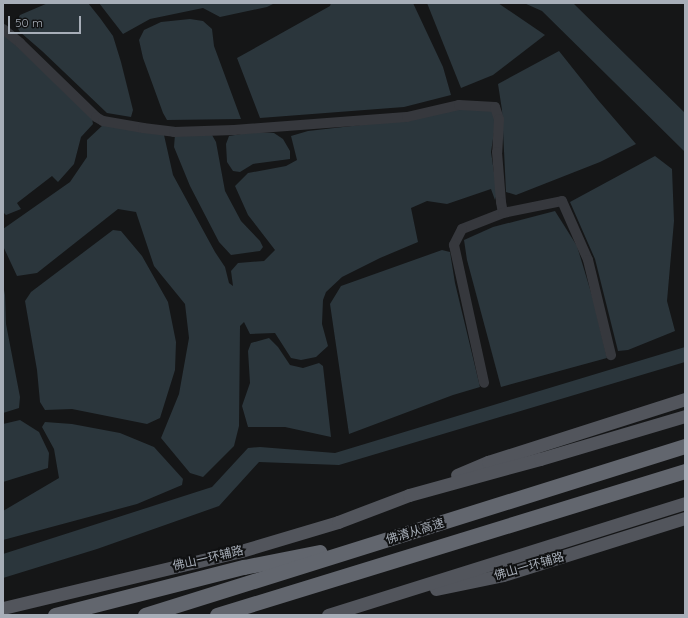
<!DOCTYPE html>
<meta charset="utf-8">
<style>
body{margin:0}
#map{position:relative;width:688px;height:618px;overflow:hidden;background:#151617;font-family:Quicksand,"Noto Sans SC",sans-serif}
div>[style]{position:absolute}
.water>*{inset:0;background:#2b363c}
.minor>*{height:10px;margin:-5px;padding:0 5px;transform-origin:5px;border-radius:5px;background:#36383d}
.major>*{height:13px;margin:-6.5px;padding:0 6.5px;transform-origin:6.5px;border-radius:6.5px;background:#52555c}
.highway>*{height:15px;margin:-7.5px;padding:0 7.5px;transform-origin:7.5px;border-radius:7.5px;background:#62666e}
span{translate:-50% -50%;white-space:nowrap;text-align:center;line-height:1.15;-webkit-text-stroke:4px #101112;paint-order:stroke}
.street-label{font-size:12px;color:#a7aeb8}
.frame{position:absolute;inset:0;border:4px solid #a7aeb8;pointer-events:none}
.scale{position:absolute;left:8px;top:16px;width:73px;height:18px;box-sizing:border-box;border:2px solid #a7aeb8;border-top:0;padding-left:5px;font-size:12px;line-height:14px;white-space:nowrap;color:#a7aeb8;-webkit-text-stroke:3px #101112;paint-order:stroke}
</style>
<div id="map">
<div class="water">
<i style="clip-path:polygon(48px 3px,88px 3px,100px 18px,113px 36px,121px 62px,133px 110px,131px 117px,107px 113px,42px 51px,20px 32px,14px 22px,20px 15px)"></i>
<i style="clip-path:polygon(99px 3px,275px 3px,267px 7px,220px 17px,203px 8px,150px 19px,123px 34px)"></i>
<i style="clip-path:polygon(331px 3px,413px 3px,443px 67px,451px 95px,404px 107px,260px 118px,237px 58px,330px 6px)"></i>
<i style="clip-path:polygon(427px 3px,498px 3px,545px 35px,493px 75px,461px 88px)"></i>
<i style="clip-path:polygon(524px 3px,573px 3px,685px 113px,685px 152px,542px 11px)"></i>
<i style="clip-path:polygon(190px 19px,203px 21px,212px 29px,214px 46px,241px 119px,167px 120px,163px 113px,143px 58px,139px 40px,144px 30px,161px 22px)"></i>
<i style="clip-path:polygon(3px 33px,92px 118px,93px 124px,81px 137px,74px 164px,58px 182px,52px 176px,17px 203px,21px 209px,6px 215px,3px 212px)"></i>
<i style="clip-path:polygon(559px 51px,598px 100px,636px 144px,600px 162px,516px 195px,506px 192px,502px 110px,498px 84px)"></i>
<i style="clip-path:polygon(467px 107px,491px 110px,496px 119px,491px 152px,497px 193px,495px 200px,491px 189px,447px 204px,427px 201px,411px 208px,418px 242px,380px 258px,342px 277px,326px 292px,323px 300px,322px 324px,328px 346px,316px 357px,301px 360px,291px 358px,275px 333px,250px 334px,244px 322px,240px 326px,239px 426px,234px 446px,203px 477px,190px 473px,161px 438px,179px 394px,189px 338px,185px 304px,154px 266px,136px 212px,118px 209px,37px 273px,17px 276px,3px 246px,3px 229px,70px 182px,87px 157px,87px 140px,104px 124px,164px 135px,173px 175px,215px 252px,225px 267px,229px 283px,233px 286px,231px 271px,238px 263px,264px 261px,275px 250px,248px 215px,235px 186px,248px 173px,286px 166px,297px 160px,291px 136px,308px 131px,413px 119px)"></i>
<i style="clip-path:polygon(253px 132px,274px 133px,283px 139px,290px 151px,290px 159px,253px 164px,240px 172px,233px 171px,227px 162px,226px 144px,229px 136px)"></i>
<i style="clip-path:polygon(175px 134px,212px 135px,216px 142px,225px 191px,241px 221px,260px 241px,263px 247px,260px 251px,231px 255px,219px 242px,190px 186px,174px 147px)"></i>
<i style="clip-path:polygon(655px 156px,672px 169px,674px 221px,667px 301px,675px 331px,628px 350px,618px 351px,595px 259px,570px 202px)"></i>
<i style="clip-path:polygon(555px 211px,577px 246px,593px 299px,607px 358px,501px 387px,467px 260px,464px 240px,493px 227px)"></i>
<i style="clip-path:polygon(113px 230px,121px 231px,142px 256px,168px 302px,176px 342px,175px 370px,160px 418px,147px 424px,72px 409px,45px 410px,40px 402px,37px 370px,25px 301px,31px 292px)"></i>
<i style="clip-path:polygon(442px 250px,450px 252px,455px 283px,480px 387px,453px 395px,349px 434px,330px 304px,341px 286px)"></i>
<i style="clip-path:polygon(3px 284px,5px 295px,6px 324px,20px 397px,19px 408px,3px 413px)"></i>
<i style="clip-path:polygon(269px 338px,278px 347px,290px 365px,303px 368px,319px 363px,323px 366px,331px 437px,285px 427px,248px 427px,242px 406px,250px 383px,248px 351px,251px 343px)"></i>
<i style="clip-path:polygon(685px 347px,685px 362px,339px 465px,259px 462px,219px 506px,97px 549px,3px 578px,3px 554px,212px 487px,248px 448px,260px 447px,335px 453px)"></i>
<i style="clip-path:polygon(20px 420px,39px 432px,49px 453px,48px 468px,3px 482px,3px 424px)"></i>
<i style="clip-path:polygon(45px 422px,72px 424px,120px 433px,154px 447px,183px 479px,182px 485px,137px 504px,3px 540px,3px 511px,59px 478px,54px 449px,42px 427px)"></i>
</div>
<div class="minor">
<i style="left:3px;top:29px;width:22px;rotate:39deg"></i>
<i style="left:20px;top:43px;width:106px;rotate:44.2deg"></i>
<i style="left:96px;top:117px;width:8px;rotate:30deg"></i>
<i style="left:103px;top:121px;width:41px;rotate:9.9deg"></i>
<i style="left:143px;top:128px;width:31px;rotate:7deg"></i>
<i style="left:174px;top:132px;width:60px;rotate:-1.9deg"></i>
<i style="left:234px;top:130px;width:173px;rotate:-4.3deg"></i>
<i style="left:407px;top:117px;width:53px;rotate:-13deg"></i>
<i style="left:459px;top:105px;width:36px;rotate:3deg"></i>
<i style="left:495px;top:107px;width:13px;rotate:72deg"></i>
<i style="left:499px;top:119px;width:33px;rotate:93deg"></i>
<i style="left:497px;top:152px;width:50px;rotate:85.4deg"></i>
<i style="left:501px;top:202px;width:11px;rotate:80deg"></i>
<i style="left:503px;top:213px;width:44px;rotate:158.7deg"></i>
<i style="left:462px;top:229px;width:18px;rotate:117deg"></i>
<i style="left:454px;top:245px;width:141px;rotate:77.7deg"></i>
<i style="left:503px;top:213px;width:60px;rotate:-11.5deg"></i>
<i style="left:562px;top:201px;width:64px;rotate:66.2deg"></i>
<i style="left:588px;top:260px;width:98px;rotate:76.4deg"></i>
</div>
<div class="major">
<i style="left:457px;top:475px;width:34px;rotate:-23deg"></i>
<i style="left:488px;top:462px;width:207px;rotate:-17.7deg"></i>
<i style="left:436px;top:589px;width:68px;rotate:-11.8deg"></i>
<i style="left:503px;top:575px;width:191px;rotate:-17.4deg"></i>
<i style="left:3px;top:608px;width:245px;rotate:-13.5deg"></i>
<i style="left:241px;top:551px;width:101px;rotate:-16.6deg"></i>
<i style="left:338px;top:522px;width:76px;rotate:-20.8deg"></i>
<i style="left:409px;top:495px;width:136px;rotate:-15.4deg"></i>
<i style="left:540px;top:459px;width:151px;rotate:-16.5deg"></i>
<i style="left:328px;top:615px;width:374px;rotate:-17.4deg"></i>
</div>
<div class="highway">
<i style="left:55px;top:615px;width:195px;rotate:-14.3deg"></i>
<i style="left:244px;top:567px;width:77px;rotate:-11.2deg"></i>
<i style="left:145px;top:615px;width:566px;rotate:-17.38deg"></i>
<i style="left:217px;top:615px;width:490px;rotate:-17.1deg"></i>
</div>
<div class="street-label">
<span style="left:415px;top:531px;rotate:-17deg">佛清从高速</span>
<span style="left:208px;top:558px;rotate:-13deg">佛山一环辅路</span>
<span style="left:529px;top:566px;rotate:-16deg">佛山一环辅路</span>
</div>
<div class="frame"></div>
<div class="scale">50 m</div>
</div>
